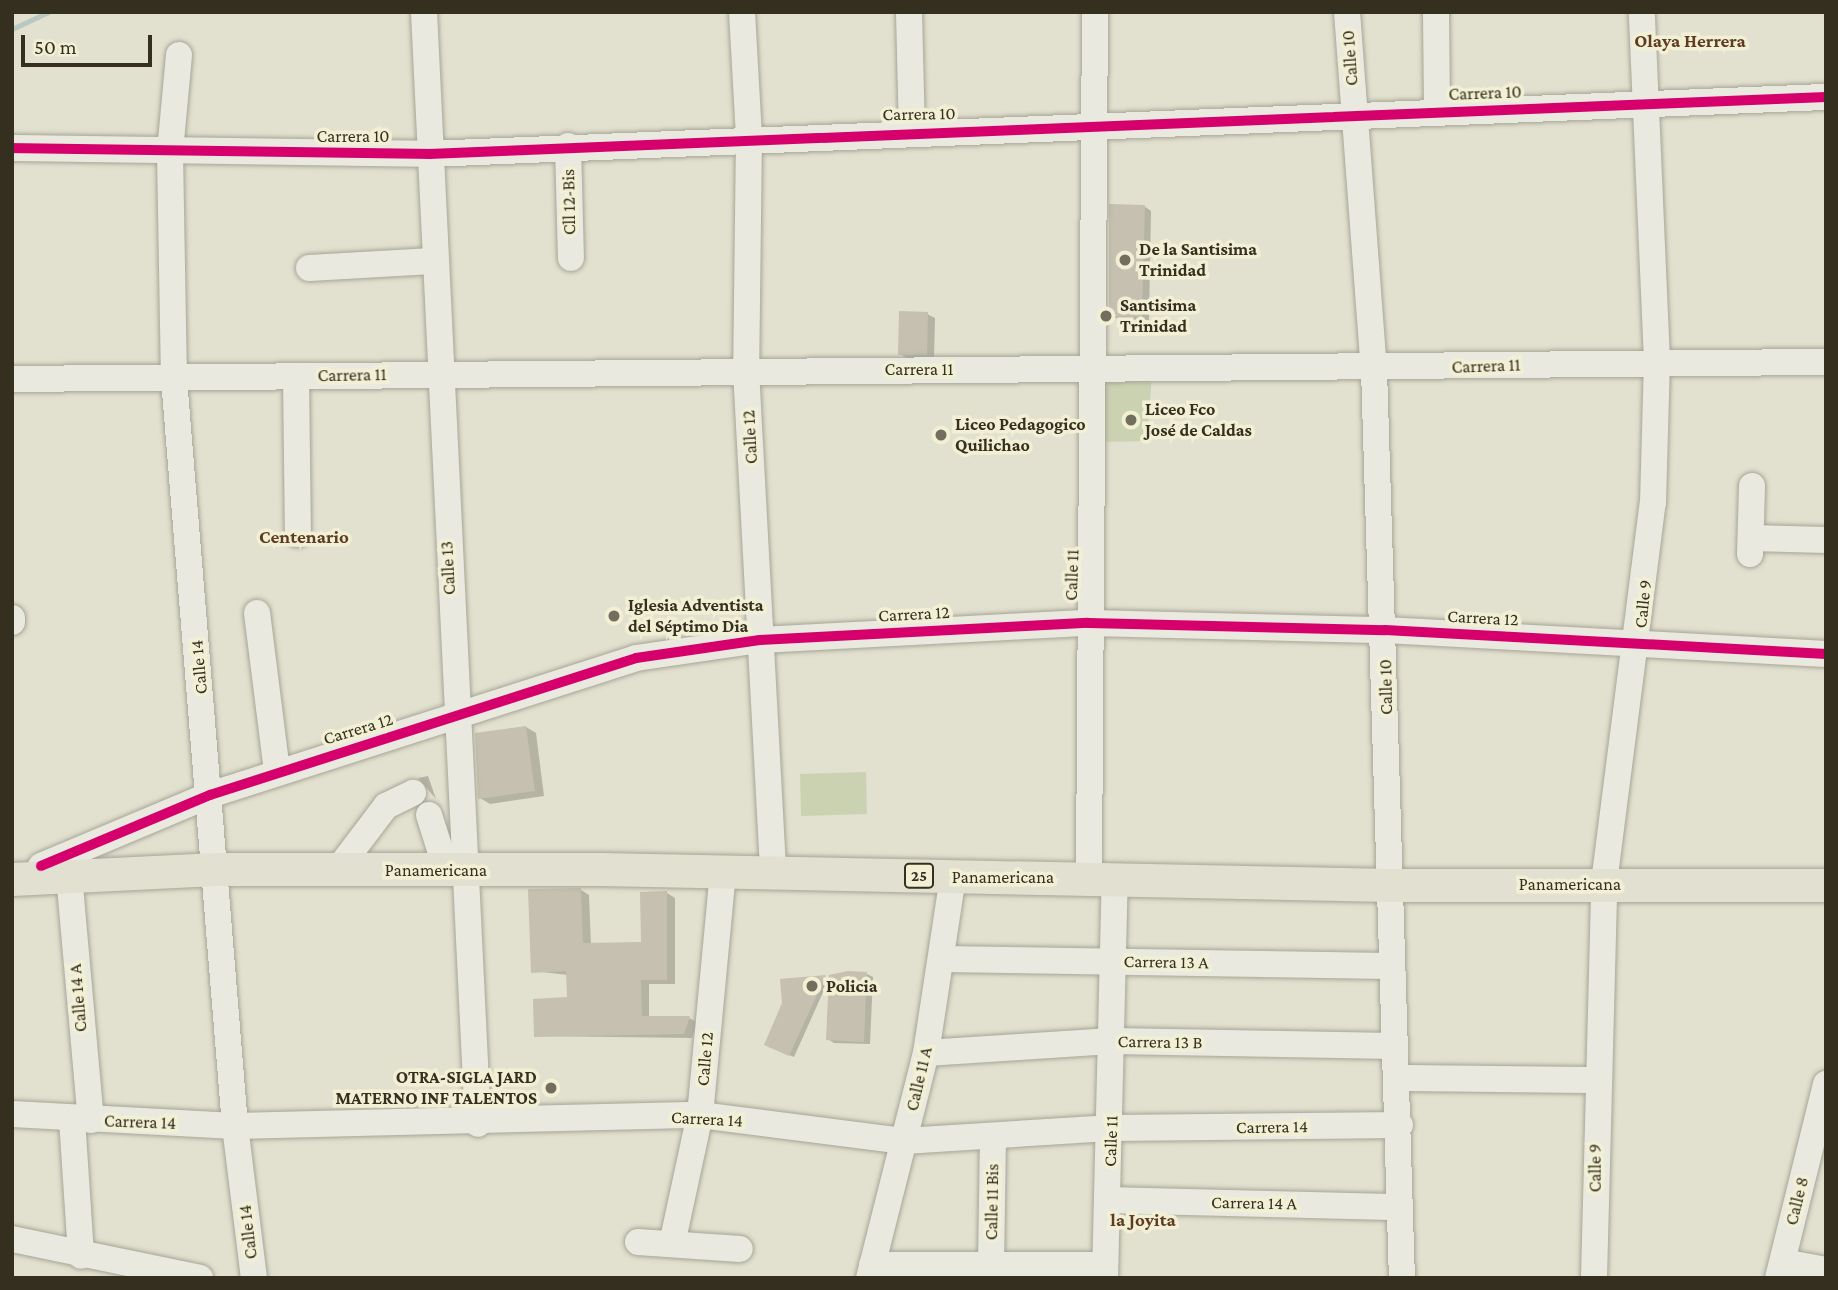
<!DOCTYPE html>
<meta charset="utf-8">
<style>
body{margin:0}
#map{position:relative;width:1838px;height:1290px;overflow:hidden;background:#e2e0ce;font-family:"Crimson Pro",serif}
div>[style]{position:absolute}
.green>*{inset:0;background:#cbd2b1}
.shadow>*{inset:0;background:#0003}
.stream>*{height:5px;margin:-2.5px;padding:0 2.5px;transform-origin:2.5px;border-radius:2.5px;background:#b9c8c1}
.building>*{inset:0;background:#c5c0af}
.roads{filter:drop-shadow(0 0 2px #a7a597) drop-shadow(0 0 2px #a7a597)}
.minor>*{height:26px;margin:-13px;padding:0 13px;transform-origin:13px;border-radius:13px;background:#eae9df}
.major>*{height:33px;margin:-16.5px;padding:0 16.5px;transform-origin:16.5px;border-radius:16.5px;background:#e2e0d1}
.cycleway>*{height:10px;margin:-5px;padding:0 5px;transform-origin:5px;border-radius:5px;background:#d6006c}
.dots>*{width:19px;height:19px;translate:-50% -50%;box-sizing:border-box;border:4px solid #f2f0d4;border-radius:50%}
span{translate:-50% -50%;white-space:nowrap;text-align:center;line-height:1.15;-webkit-text-stroke:7px #f2f0d4;paint-order:stroke}
.shield-label span{padding:2px 5px;background:#f2f0d4;border:2px solid;border-radius:5px;-webkit-text-stroke-width:0}
.shield-label{font-size:16px;color:#352f20;font-weight:700}
.street-label{font-size:18px;color:#352f20}
.poi-label{font-size:18px;color:#352f20;font-weight:700}
.left{translate:0 -50%;text-align:left}
.right{translate:-100% -50%;text-align:right}
.neighbourhood-label{font-size:19px;color:#5e3c23;font-weight:700}
.frame{position:absolute;inset:0;border:14px solid #352f20;pointer-events:none}
.scale{position:absolute;left:21px;top:35px;width:131px;height:32px;box-sizing:border-box;border:4px solid #352f20;border-top:0;padding-left:9px;font-size:21px;line-height:24px;white-space:nowrap;color:#352f20;-webkit-text-stroke:5px #f2f0d4;paint-order:stroke}
</style>
<div id="map">
<div class="green">
<i style="clip-path:polygon(1099px 373px,1152px 374px,1147px 441px,1099px 442px)"></i>
<i style="clip-path:polygon(866px 772px,867px 814px,801px 816px,800px 774px)"></i>
</div>
<div class="shadow">
<i style="clip-path:polygon(1144px 206px,1151px 211px,1149px 320px,1118px 319px,1110px 315px)"></i>
<i style="clip-path:polygon(927px 314px,935px 318px,934px 358px,907px 358px,900px 354px)"></i>
<i style="clip-path:polygon(526px 727px,536px 733px,544px 796px,490px 804px,480px 798px)"></i>
<i style="clip-path:polygon(428px 776px,436px 799px,418px 778px)"></i>
<i style="clip-path:polygon(581px 890px,589px 895px,591px 945px,642px 943px,667px 893px,675px 898px,675px 984px,649px 984px,649px 1018px,689px 1018px,697px 1022px,692px 1038px,536px 1036px,569px 999px,568px 975px,533px 971px)"></i>
<i style="clip-path:polygon(867px 974px,873px 977px,870px 1044px,834px 1043px,828px 1039px)"></i>
<i style="clip-path:polygon(829px 979px,794px 1057px,771px 1047px,784px 1003px,782px 980px)"></i>
</div>
<div class="stream">
<i style="left:12px;top:29px;width:40px;rotate:-25deg"></i>
</div>
<div class="building">
<i style="clip-path:polygon(1109px 204px,1145px 205px,1142px 317px,1109px 316px)"></i>
<i style="clip-path:polygon(899px 311px,928px 312px,927px 355px,898px 355px)"></i>
<i style="clip-path:polygon(526px 726px,535px 791px,478px 799px,475px 733px)"></i>
<i style="clip-path:polygon(581px 888px,583px 943px,641px 942px,640px 892px,667px 891px,667px 980px,641px 980px,642px 1016px,690px 1016px,684px 1034px,534px 1037px,533px 999px,567px 997px,566px 971px,531px 973px,528px 889px)"></i>
<i style="clip-path:polygon(848px 971px,867px 972px,864px 1042px,826px 1040px,829px 975px)"></i>
<i style="clip-path:polygon(826px 975px,789px 1056px,764px 1045px,782px 1003px,780px 979px)"></i>
</div>
<div class="roads">
<div class="minor">
<i style="left:424px;top:12px;width:1113px;rotate:87.22deg"></i>
<i style="left:742px;top:12px;width:124px;rotate:86.8deg"></i>
<i style="left:749px;top:136px;width:234px;rotate:90.7deg"></i>
<i style="left:746px;top:370px;width:492px;rotate:86.9deg"></i>
<i style="left:909px;top:12px;width:120px;rotate:88.6deg"></i>
<i style="left:1347px;top:12px;width:358px;rotate:85.7deg"></i>
<i style="left:1374px;top:369px;width:909px;rotate:88.24deg"></i>
<i style="left:1436px;top:12px;width:100px;rotate:89.4deg"></i>
<i style="left:179px;top:55px;width:97px;rotate:95.3deg"></i>
<i style="left:170px;top:152px;width:227px;rotate:89deg"></i>
<i style="left:174px;top:379px;width:749px;rotate:85.33deg"></i>
<i style="left:235px;top:1126px;width:153px;rotate:82.9deg"></i>
<i style="left:568px;top:146px;width:112px;rotate:88.5deg"></i>
<i style="left:12px;top:148px;width:417px;rotate:0.8deg"></i>
<i style="left:429px;top:154px;width:1398px;rotate:-2.34deg"></i>
<i style="left:309px;top:268px;width:124px;rotate:-3.2deg"></i>
<i style="left:296px;top:376px;width:158px;rotate:89.3deg"></i>
<i style="left:12px;top:379px;width:1814px;rotate:-0.54deg"></i>
<i style="left:1751px;top:538px;width:75px;rotate:1.5deg"></i>
<i style="left:1750px;top:554px;width:68px;rotate:-88.3deg"></i>
<i style="left:257px;top:613px;width:160px;rotate:82.8deg"></i>
<i style="left:12px;top:618px;width:4px;rotate:90deg"></i>
<i style="left:429px;top:815px;width:46px;rotate:72.3deg"></i>
<i style="left:345px;top:860px;width:68px;rotate:-52.8deg"></i>
<i style="left:386px;top:806px;width:30px;rotate:-26deg"></i>
<i style="left:41px;top:866px;width:183px;rotate:-22.8deg"></i>
<i style="left:210px;top:795px;width:447px;rotate:-17.8deg"></i>
<i style="left:636px;top:658px;width:125px;rotate:-8.3deg"></i>
<i style="left:760px;top:640px;width:328px;rotate:-3deg"></i>
<i style="left:1088px;top:623px;width:297px;rotate:1.4deg"></i>
<i style="left:1385px;top:630px;width:442px;rotate:3.1deg"></i>
<i style="left:1089px;top:867px;width:855px;rotate:-89.6deg"></i>
<i style="left:69px;top:875px;width:246px;rotate:84.9deg"></i>
<i style="left:941px;top:959px;width:451px;rotate:0.9deg"></i>
<i style="left:926px;top:1053px;width:186px;rotate:-3.7deg"></i>
<i style="left:1112px;top:1041px;width:283px;rotate:1deg"></i>
<i style="left:1398px;top:1078px;width:198px;rotate:0.6deg"></i>
<i style="left:12px;top:1114px;width:223px;rotate:3.1deg"></i>
<i style="left:235px;top:1126px;width:465px;rotate:-1.4deg"></i>
<i style="left:700px;top:1115px;width:206px;rotate:7.3deg"></i>
<i style="left:904px;top:1141px;width:209px;rotate:-3.6deg"></i>
<i style="left:1113px;top:1128px;width:287px;rotate:-0.6deg"></i>
<i style="left:72px;top:1119px;width:137px;rotate:86.2deg"></i>
<i style="left:1108px;top:1200px;width:291px;rotate:1.4deg"></i>
<i style="left:12px;top:1239px;width:192px;rotate:11.7deg"></i>
<i style="left:638px;top:1242px;width:102px;rotate:3.9deg"></i>
<i style="left:672px;top:1244px;width:132px;rotate:-77.8deg"></i>
<i style="left:700px;top:1115px;width:245px;rotate:-84.6deg"></i>
<i style="left:1783px;top:1262px;width:44px;rotate:10.5deg"></i>
<i style="left:872px;top:1265px;width:233px"></i>
<i style="left:991px;top:1265px;width:127px;rotate:-89.1deg"></i>
<i style="left:869px;top:1278px;width:232px;rotate:-75.8deg"></i>
<i style="left:926px;top:1053px;width:178px;rotate:-81.3deg"></i>
<i style="left:1105px;top:1278px;width:401px;rotate:-88.6deg"></i>
<i style="left:1594px;top:1278px;width:395px;rotate:-88.5deg"></i>
<i style="left:1604px;top:883px;width:383px;rotate:-82.7deg"></i>
<i style="left:1653px;top:503px;width:142px;rotate:-88.4deg"></i>
<i style="left:1657px;top:361px;width:349px;rotate:-92.5deg"></i>
<i style="left:1778px;top:1278px;width:200px;rotate:-76.1deg"></i>
</div>
<div class="major">
<i style="left:12px;top:879px;width:204px;rotate:-2.8deg"></i>
<i style="left:216px;top:869px;width:385px"></i>
<i style="left:601px;top:869px;width:790px;rotate:1.16deg"></i>
<i style="left:1391px;top:885px;width:435px"></i>
</div>
</div>
<div class="cycleway">
<i style="left:12px;top:148px;width:417px;rotate:0.8deg"></i>
<i style="left:429px;top:154px;width:1398px;rotate:-2.34deg"></i>
<i style="left:41px;top:866px;width:183px;rotate:-22.8deg"></i>
<i style="left:210px;top:795px;width:447px;rotate:-17.8deg"></i>
<i style="left:636px;top:658px;width:125px;rotate:-8.3deg"></i>
<i style="left:760px;top:640px;width:328px;rotate:-3deg"></i>
<i style="left:1088px;top:623px;width:297px;rotate:1.4deg"></i>
<i style="left:1385px;top:630px;width:442px;rotate:3.1deg"></i>
</div>
<div class="dots">
<i style="left:1125px;top:260px;background:#726d5d"></i>
<i style="left:1106px;top:316px;background:#726d5d"></i>
<i style="left:1131px;top:420px;background:#726d5d"></i>
<i style="left:941px;top:435px;background:#726d5d"></i>
<i style="left:614px;top:616px;background:#726d5d"></i>
<i style="left:812px;top:986px;background:#726d5d"></i>
<i style="left:551px;top:1088px;background:#726d5d"></i>
</div>
<div class="shield-label">
<span style="left:919px;top:876px">25</span>
</div>
<div class="street-label">
<span style="left:1350px;top:58px;rotate:-94deg">Calle 10</span>
<span style="left:1485px;top:93px;rotate:-2deg">Carrera 10</span>
<span style="left:919px;top:114px;rotate:-1deg">Carrera 10</span>
<span style="left:353px;top:136px">Carrera 10</span>
<span style="left:569px;top:202px;rotate:-91deg">Cll 12-Bis</span>
<span style="left:1486px;top:366px;rotate:-2deg">Carrera 11</span>
<span style="left:919px;top:369px">Carrera 11</span>
<span style="left:352px;top:375px;rotate:-1deg">Carrera 11</span>
<span style="left:750px;top:437px;rotate:-93deg">Calle 12</span>
<span style="left:448px;top:568px;rotate:-93deg">Calle 13</span>
<span style="left:1072px;top:575px;rotate:-88deg">Calle 11</span>
<span style="left:1643px;top:604px;rotate:-84deg">Calle 9</span>
<span style="left:914px;top:614px;rotate:-3deg">Carrera 12</span>
<span style="left:1483px;top:618px;rotate:3deg">Carrera 12</span>
<span style="left:199px;top:667px;rotate:-95deg">Calle 14</span>
<span style="left:1386px;top:687px;rotate:-91deg">Calle 10</span>
<span style="left:358px;top:729px;rotate:-17deg">Carrera 12</span>
<span style="left:436px;top:870px">Panamericana</span>
<span style="left:1003px;top:877px">Panamericana</span>
<span style="left:1570px;top:884px">Panamericana</span>
<span style="left:1166px;top:962px;rotate:1deg">Carrera 13 A</span>
<span style="left:78px;top:998px;rotate:-95deg">Calle 14 A</span>
<span style="left:1160px;top:1042px;rotate:1deg">Carrera 13 B</span>
<span style="left:705px;top:1059px;rotate:-85deg">Calle 12</span>
<span style="left:919px;top:1079px;rotate:-77deg">Calle 11 A</span>
<span style="left:707px;top:1119px;rotate:3deg">Carrera 14</span>
<span style="left:140px;top:1122px;rotate:2deg">Carrera 14</span>
<span style="left:1272px;top:1127px;rotate:-1deg">Carrera 14</span>
<span style="left:1111px;top:1141px;rotate:-88deg">Calle 11</span>
<span style="left:1595px;top:1168px;rotate:-90deg">Calle 9</span>
<span style="left:1797px;top:1201px;rotate:-76deg">Calle 8</span>
<span style="left:992px;top:1202px;rotate:-89deg">Calle 11 Bis</span>
<span style="left:1254px;top:1203px;rotate:1deg">Carrera 14 A</span>
<span style="left:248px;top:1232px;rotate:-97deg">Calle 14</span>
</div>
<div class="poi-label">
<span class="left" style="left:1139px;top:260px">De la Santisima<br>Trinidad</span>
<span class="left" style="left:1120px;top:316px">Santisima<br>Trinidad</span>
<span class="left" style="left:1145px;top:420px">Liceo Fco<br>José de Caldas</span>
<span class="left" style="left:955px;top:435px">Liceo Pedagogico<br>Quilichao</span>
<span class="left" style="left:628px;top:616px">Iglesia Adventista<br>del Séptimo Dia</span>
<span class="left" style="left:826px;top:986px">Policia</span>
<span class="right" style="left:537px;top:1088px">OTRA-SIGLA JARD<br>MATERNO INF TALENTOS</span>
</div>
<div class="neighbourhood-label">
<span style="left:1690px;top:41px">Olaya Herrera</span>
<span style="left:304px;top:537px">Centenario</span>
<span style="left:1143px;top:1220px">la Joyita</span>
</div>
<div class="frame"></div>
<div class="scale">50 m</div>
</div>
